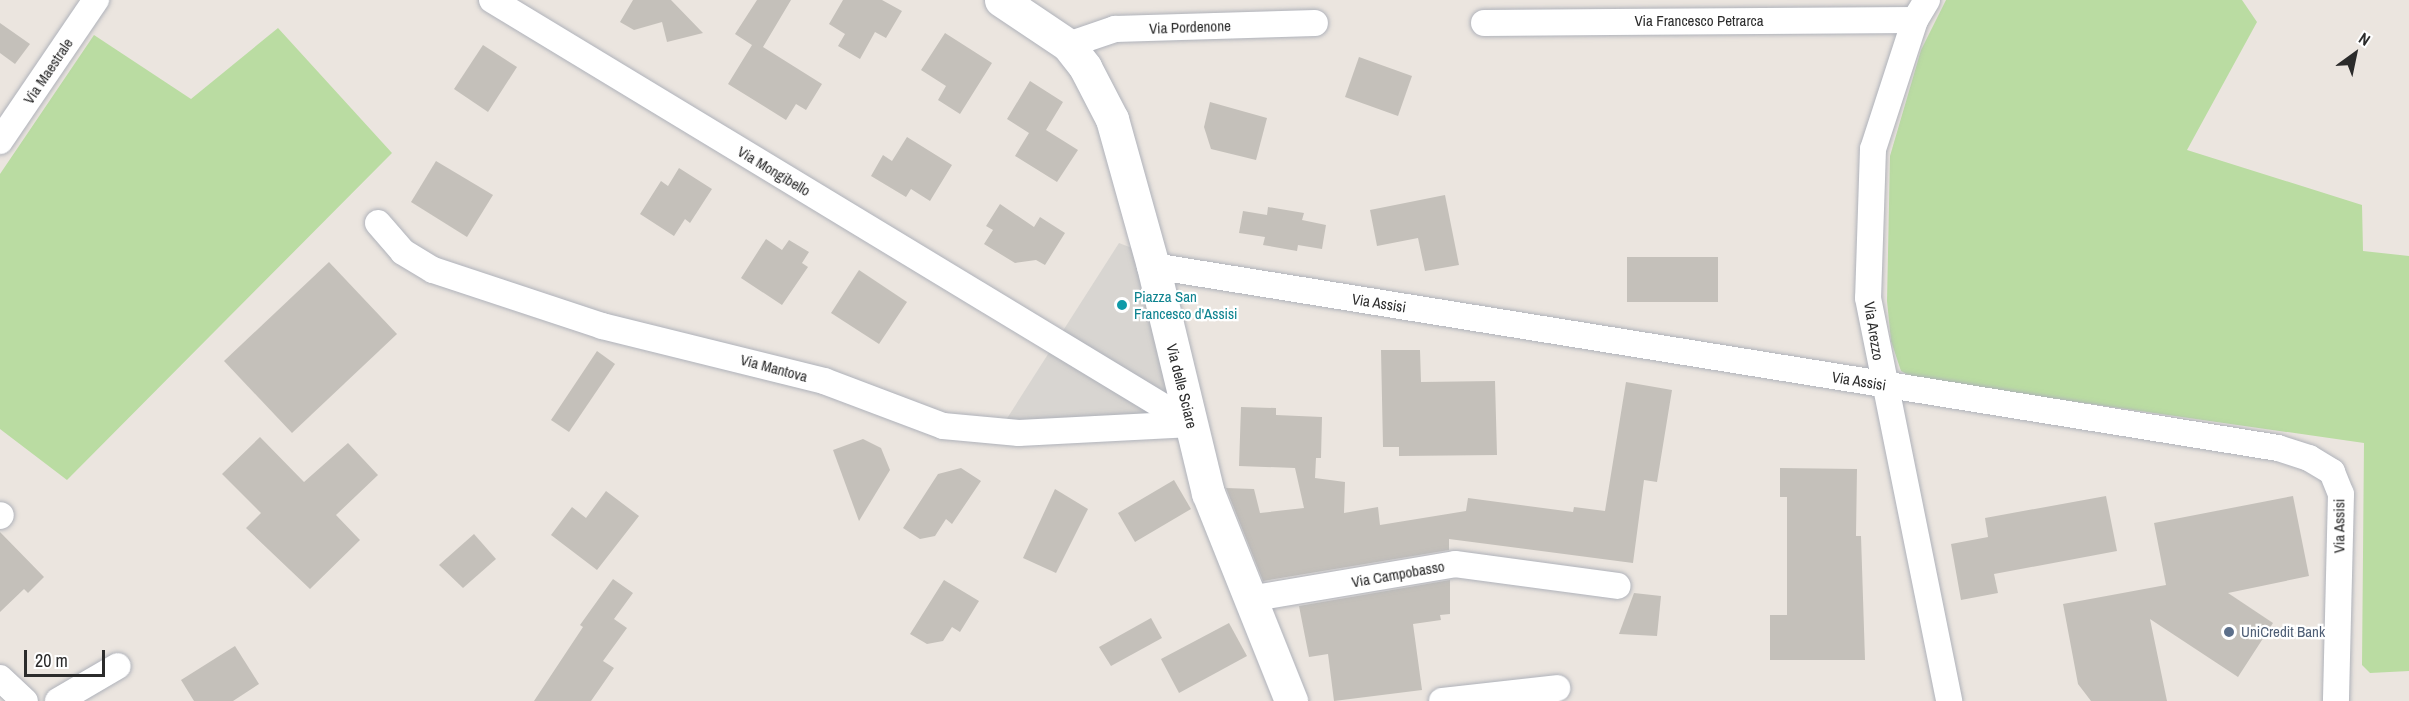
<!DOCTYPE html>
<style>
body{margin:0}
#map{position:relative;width:2409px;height:701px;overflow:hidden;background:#ebe5df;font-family:"Archivo Narrow",sans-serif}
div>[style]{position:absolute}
.green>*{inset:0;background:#badca2}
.plaza>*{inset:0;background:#d8d5d1}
.building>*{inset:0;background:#c4c0ba}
.roads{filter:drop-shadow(0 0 2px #afb2ba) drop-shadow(0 0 2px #afb2ba)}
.street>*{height:26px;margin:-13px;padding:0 13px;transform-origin:13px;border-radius:13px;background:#fff}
.secondary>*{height:33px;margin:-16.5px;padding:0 16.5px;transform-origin:16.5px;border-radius:16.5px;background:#fff}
.dots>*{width:16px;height:16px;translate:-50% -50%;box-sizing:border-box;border:3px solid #fff;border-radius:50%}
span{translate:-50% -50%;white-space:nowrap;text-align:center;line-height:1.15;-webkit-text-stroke:4.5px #fff;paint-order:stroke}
.street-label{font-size:15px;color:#2b2b2b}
.culture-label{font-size:15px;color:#0d838f}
.left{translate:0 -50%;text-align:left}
.service-label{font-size:15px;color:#4e5e75}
.north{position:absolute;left:2325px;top:24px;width:60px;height:60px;-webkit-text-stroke:4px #fff;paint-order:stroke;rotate:33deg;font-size:16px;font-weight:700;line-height:24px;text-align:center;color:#2b2b2b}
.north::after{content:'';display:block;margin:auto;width:21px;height:27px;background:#2b2b2b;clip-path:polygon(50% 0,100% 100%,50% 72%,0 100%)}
.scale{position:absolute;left:24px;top:650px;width:81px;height:27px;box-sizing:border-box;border:3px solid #2b2b2b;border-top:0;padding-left:8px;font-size:18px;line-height:21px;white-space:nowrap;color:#2b2b2b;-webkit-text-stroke:4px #fff;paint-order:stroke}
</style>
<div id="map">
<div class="green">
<i style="clip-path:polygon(1946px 0,2242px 0,2257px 22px,2187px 150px,2362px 205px,2363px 251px,2409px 256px,2409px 671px,2370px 673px,2362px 665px,2364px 443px,1916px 379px,1901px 371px,1891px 341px,1887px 301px,1890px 156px,1921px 50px)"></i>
<i style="clip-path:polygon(278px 28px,392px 153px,67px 480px,0 429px,0 174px,94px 35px,191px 99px)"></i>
</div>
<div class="plaza">
<i style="clip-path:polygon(1119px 243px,1150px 255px,1192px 424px,999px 431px)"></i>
</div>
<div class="building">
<i style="clip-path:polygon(633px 0,671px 0,703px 33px,667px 42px,662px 22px,634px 30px,620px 22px)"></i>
<i style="clip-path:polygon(757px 0,791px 0,763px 47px,822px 84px,806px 110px,796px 104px,786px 120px,728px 84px,752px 45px,735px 34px)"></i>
<i style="clip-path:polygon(843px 0,882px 0,902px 11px,886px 38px,875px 32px,860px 59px,838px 46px,845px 34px,829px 24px)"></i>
<i style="clip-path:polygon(0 23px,30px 44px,15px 64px,0 53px)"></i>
<i style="clip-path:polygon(945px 33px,992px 63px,960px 114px,938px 100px,946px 86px,921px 70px)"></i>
<i style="clip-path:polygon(483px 45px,517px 67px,488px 112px,454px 89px)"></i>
<i style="clip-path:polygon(1359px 57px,1412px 76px,1398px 116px,1345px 97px)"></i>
<i style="clip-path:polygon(1030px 81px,1063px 102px,1046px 130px,1078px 150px,1057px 182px,1015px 156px,1029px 133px,1007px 119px)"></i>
<i style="clip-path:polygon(1210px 102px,1267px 118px,1256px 160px,1211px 149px,1204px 127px)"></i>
<i style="clip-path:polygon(907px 137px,952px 165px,930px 201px,911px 189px,906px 197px,871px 176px,883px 155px,892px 161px)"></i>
<i style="clip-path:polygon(436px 161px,493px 195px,467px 237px,411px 202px)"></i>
<i style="clip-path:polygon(679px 168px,712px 189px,690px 223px,685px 219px,674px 236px,640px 214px,661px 181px,668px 186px)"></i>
<i style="clip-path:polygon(1445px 195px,1459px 265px,1425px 271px,1418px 238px,1377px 246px,1370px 210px)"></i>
<i style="clip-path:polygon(1000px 204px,1034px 227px,1040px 217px,1065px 233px,1045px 265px,1036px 260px,1015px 263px,984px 244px,993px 230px,986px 226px)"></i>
<i style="clip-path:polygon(1268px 207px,1304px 213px,1302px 220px,1326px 225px,1322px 249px,1298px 245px,1297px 251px,1263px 245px,1265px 237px,1239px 233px,1243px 211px,1267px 215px)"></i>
<i style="clip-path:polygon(766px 239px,782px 250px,789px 240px,809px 252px,802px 263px,808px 267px,782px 305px,741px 278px)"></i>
<i style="clip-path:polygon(1627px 257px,1718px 257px,1718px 302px,1627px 302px)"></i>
<i style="clip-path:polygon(329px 262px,397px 334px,292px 433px,224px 361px)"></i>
<i style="clip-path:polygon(859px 270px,907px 302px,879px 344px,831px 313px)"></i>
<i style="clip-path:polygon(1381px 350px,1420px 350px,1421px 382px,1495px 381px,1497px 455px,1399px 456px,1399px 447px,1383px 447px)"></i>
<i style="clip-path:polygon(597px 351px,615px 364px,569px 432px,551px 420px)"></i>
<i style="clip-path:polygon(1626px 382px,1672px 390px,1657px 482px,1644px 480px,1633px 563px,1449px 539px,1449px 550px,1263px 581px,1226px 488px,1254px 489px,1260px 513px,1304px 508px,1295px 468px,1239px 466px,1241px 407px,1276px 408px,1276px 415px,1322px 417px,1321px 458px,1316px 458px,1315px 478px,1345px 482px,1344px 513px,1378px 507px,1380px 525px,1466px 511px,1468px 498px,1573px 512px,1574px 507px,1605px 511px)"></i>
<i style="clip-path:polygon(260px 437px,304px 482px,348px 443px,378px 475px,336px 515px,360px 540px,310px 589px,246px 528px,261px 513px,222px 474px)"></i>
<i style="clip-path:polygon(863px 439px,881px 448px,890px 470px,859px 521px,833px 450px)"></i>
<i style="clip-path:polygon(961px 468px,981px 481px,952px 524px,946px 519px,935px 536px,920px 539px,903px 528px,938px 474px)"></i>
<i style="clip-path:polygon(1780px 468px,1857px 469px,1856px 536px,1861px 536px,1865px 660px,1770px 660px,1770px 615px,1787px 615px,1787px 497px,1780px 497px)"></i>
<i style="clip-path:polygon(1174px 480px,1191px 509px,1135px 542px,1118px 513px)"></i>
<i style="clip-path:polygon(1055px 489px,1088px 509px,1056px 573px,1023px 558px)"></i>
<i style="clip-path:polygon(606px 491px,639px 516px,597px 570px,551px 535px,572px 507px,586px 518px)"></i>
<i style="clip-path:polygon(2106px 496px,2117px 551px,1994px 574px,1998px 593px,1961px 600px,1951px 544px,1988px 537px,1985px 518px)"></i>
<i style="clip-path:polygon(2293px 496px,2309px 576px,2228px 593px,2273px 623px,2238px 677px,2150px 619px,2167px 701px,2091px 701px,2078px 684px,2063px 604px,2166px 585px,2154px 523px)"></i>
<i style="clip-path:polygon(0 532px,44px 577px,28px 593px,24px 589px,0 612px)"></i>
<i style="clip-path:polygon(474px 534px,496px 559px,463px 588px,439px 565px)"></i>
<i style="clip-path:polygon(613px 579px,633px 593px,614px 619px,627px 628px,603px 661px,614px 668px,591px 701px,534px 701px,583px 627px,580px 625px)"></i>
<i style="clip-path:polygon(944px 580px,979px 601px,960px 632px,952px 627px,943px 641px,927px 644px,910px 634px)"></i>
<i style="clip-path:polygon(1450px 580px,1450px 614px,1440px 615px,1441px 620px,1413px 624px,1422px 690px,1334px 701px,1328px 654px,1309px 657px,1299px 606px)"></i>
<i style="clip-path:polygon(1634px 593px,1661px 596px,1657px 636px,1619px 634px)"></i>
<i style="clip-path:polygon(1151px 618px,1162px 638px,1111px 666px,1099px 647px)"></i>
<i style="clip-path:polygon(1229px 623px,1247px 656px,1179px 693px,1161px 659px)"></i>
<i style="clip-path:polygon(235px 646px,259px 684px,233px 701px,194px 701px,181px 680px)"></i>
</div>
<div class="roads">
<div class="street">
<i style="left:492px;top:0;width:818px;rotate:31.2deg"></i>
<i style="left:1927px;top:0;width:23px;rotate:121deg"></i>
<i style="left:1915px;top:20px;width:136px;rotate:108deg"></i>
<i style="left:1873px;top:149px;width:149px;rotate:91.9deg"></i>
<i style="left:1868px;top:298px;width:411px;rotate:78.6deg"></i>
<i style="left:1484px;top:23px;width:431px;rotate:-0.4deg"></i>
<i style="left:1068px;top:45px;width:50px;rotate:-18.8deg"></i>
<i style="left:1115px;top:29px;width:200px;rotate:-1.7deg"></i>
<i style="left:0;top:141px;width:171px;rotate:-55.8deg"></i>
<i style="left:378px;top:223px;width:38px;rotate:49deg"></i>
<i style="left:403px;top:252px;width:35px;rotate:31deg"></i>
<i style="left:433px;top:270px;width:178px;rotate:18.3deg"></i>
<i style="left:602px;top:326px;width:229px;rotate:13.9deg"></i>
<i style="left:824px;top:381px;width:127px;rotate:20.7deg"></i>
<i style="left:943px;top:426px;width:76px;rotate:5.3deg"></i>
<i style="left:1019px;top:433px;width:173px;rotate:-3deg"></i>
<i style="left:1153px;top:266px;width:1140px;rotate:9.19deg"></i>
<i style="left:2278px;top:448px;width:33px;rotate:18deg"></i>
<i style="left:2309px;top:458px;width:27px;rotate:31deg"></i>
<i style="left:2332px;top:472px;width:24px;rotate:68deg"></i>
<i style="left:2341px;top:494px;width:207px;rotate:91.4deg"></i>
<i style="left:0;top:516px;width:1px;rotate:-45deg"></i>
<i style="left:1249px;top:599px;width:209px;rotate:-9.6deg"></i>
<i style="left:1455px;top:564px;width:164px;rotate:7.7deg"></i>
<i style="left:0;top:678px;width:34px;rotate:43deg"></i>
<i style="left:58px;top:701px;width:69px;rotate:-30.3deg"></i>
<i style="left:1442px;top:701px;width:116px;rotate:-6.4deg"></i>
</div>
<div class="secondary">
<i style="left:1001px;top:0;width:81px;rotate:33.9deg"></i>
<i style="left:1068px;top:45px;width:28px;rotate:52deg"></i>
<i style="left:1085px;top:67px;width:59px;rotate:62.6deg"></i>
<i style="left:1112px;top:119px;width:153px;rotate:74.4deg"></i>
<i style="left:1153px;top:266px;width:234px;rotate:76.4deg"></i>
<i style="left:1208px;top:493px;width:224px;rotate:68.2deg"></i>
</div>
</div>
<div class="dots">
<i style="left:1122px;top:305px;background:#0f9aa8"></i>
<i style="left:2229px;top:632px;background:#5c6f8a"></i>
</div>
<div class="street-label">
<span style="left:1699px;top:21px">Via Francesco Petrarca</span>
<span style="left:1190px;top:27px;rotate:-2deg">Via Pordenone</span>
<span style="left:48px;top:71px;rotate:-56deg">Via Maestrale</span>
<span style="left:774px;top:171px;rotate:31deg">Via Mongibello</span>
<span style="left:1379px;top:303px;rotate:9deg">Via Assisi</span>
<span style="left:1874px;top:331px;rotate:81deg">Via Arezzo</span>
<span style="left:774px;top:368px;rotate:15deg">Via Mantova</span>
<span style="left:1859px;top:381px;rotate:9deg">Via Assisi</span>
<span style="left:1182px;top:386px;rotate:76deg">Via delle Sciare</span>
<span style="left:2339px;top:526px;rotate:-90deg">Via Assisi</span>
<span style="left:1398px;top:574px;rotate:-10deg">Via Campobasso</span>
</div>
<div class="culture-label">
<span class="left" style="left:1134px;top:305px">Piazza San<br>Francesco d'Assisi</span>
</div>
<div class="service-label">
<span class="left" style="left:2241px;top:632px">UniCredit Bank</span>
</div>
<div class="north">N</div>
<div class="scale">20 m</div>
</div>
